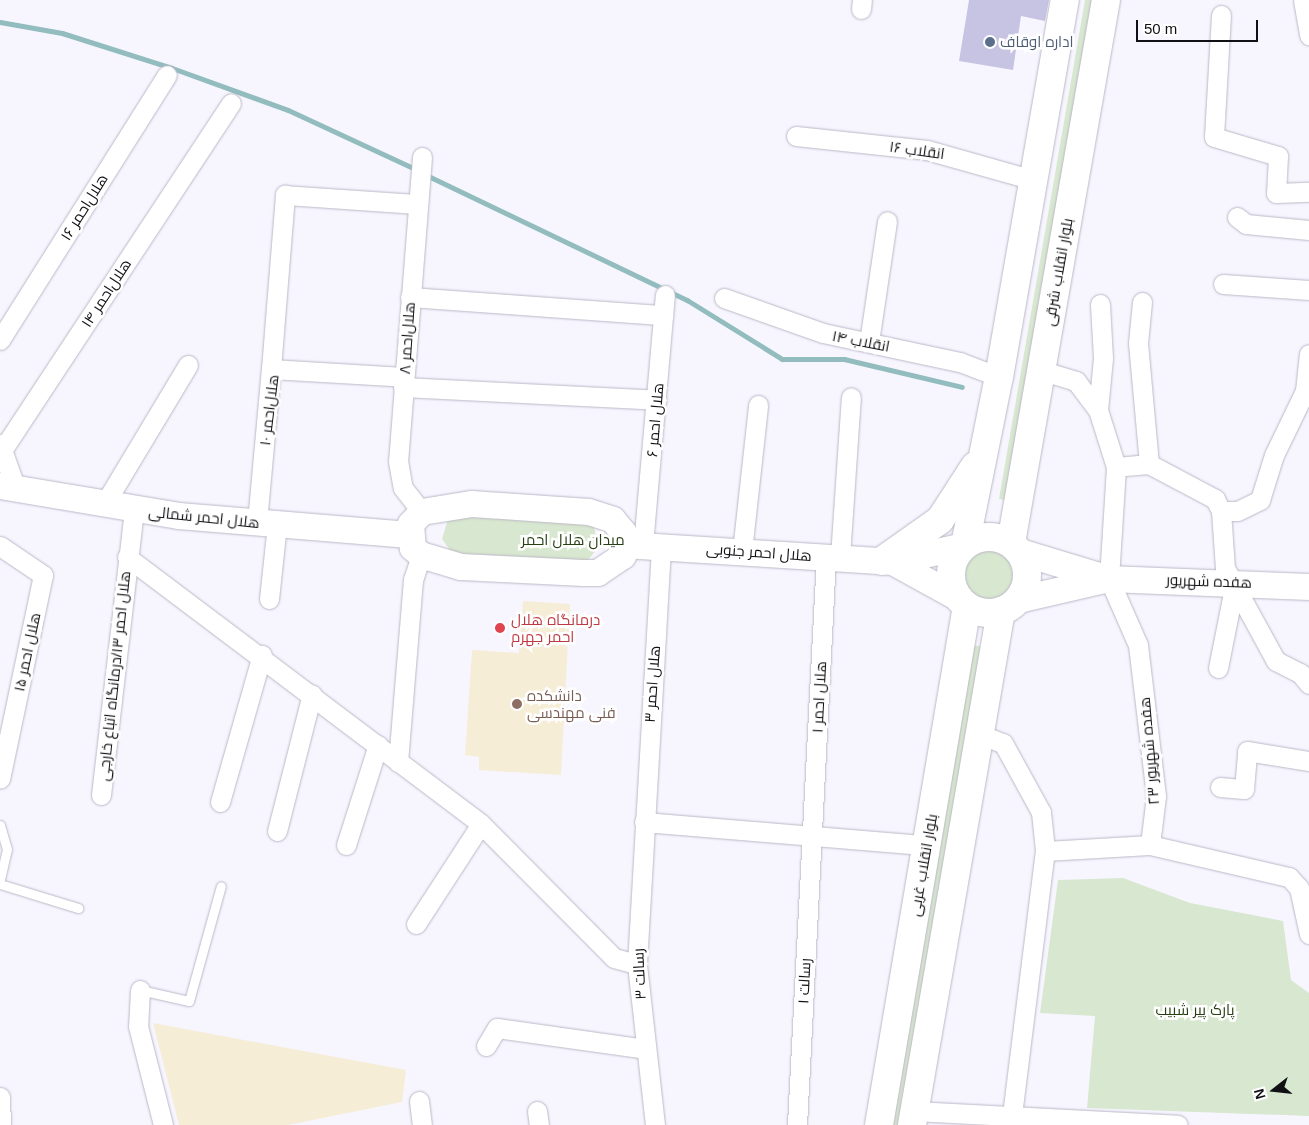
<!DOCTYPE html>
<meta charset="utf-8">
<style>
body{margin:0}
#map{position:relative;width:1309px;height:1125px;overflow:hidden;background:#f7f6ff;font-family:Helvetica,Cairo,sans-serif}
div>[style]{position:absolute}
.education>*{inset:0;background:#f6edd7}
.green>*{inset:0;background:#d8e7cf}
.round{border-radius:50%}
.stream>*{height:5px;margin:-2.5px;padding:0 2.5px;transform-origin:2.5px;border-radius:2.5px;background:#92bcbe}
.building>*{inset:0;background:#c7c3e3}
.roads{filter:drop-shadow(0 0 1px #bab8c6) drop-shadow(0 0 1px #bab8c6)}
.service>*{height:9px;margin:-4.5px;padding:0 4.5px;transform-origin:4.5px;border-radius:4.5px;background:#fff}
.minor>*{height:19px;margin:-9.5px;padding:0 9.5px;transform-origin:9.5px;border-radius:9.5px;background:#fff}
.secondary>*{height:26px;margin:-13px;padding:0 13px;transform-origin:13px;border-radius:13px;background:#fff}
.primary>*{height:28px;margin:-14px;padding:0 14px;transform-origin:14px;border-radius:14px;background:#fff}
.primary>.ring{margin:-14px;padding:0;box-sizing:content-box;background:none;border:28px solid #fff;border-radius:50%}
.dots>*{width:14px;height:14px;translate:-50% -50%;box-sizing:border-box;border:2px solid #fff;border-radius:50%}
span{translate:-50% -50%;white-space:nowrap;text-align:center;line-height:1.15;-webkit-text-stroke:5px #fff;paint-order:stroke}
.service-label{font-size:15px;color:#4e5e75}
.left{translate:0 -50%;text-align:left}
.street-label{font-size:15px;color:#111115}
.park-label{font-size:15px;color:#273f13}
.health-label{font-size:15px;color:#be3a42}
.education-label{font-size:15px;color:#785e54}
.north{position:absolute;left:1249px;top:1065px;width:50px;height:50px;-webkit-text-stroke:4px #fff;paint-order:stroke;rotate:254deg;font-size:14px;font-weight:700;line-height:20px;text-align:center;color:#111115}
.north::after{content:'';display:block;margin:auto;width:18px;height:22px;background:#111115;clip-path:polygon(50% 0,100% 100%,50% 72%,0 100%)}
.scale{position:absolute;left:1136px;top:20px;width:122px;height:22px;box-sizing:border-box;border:2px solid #111115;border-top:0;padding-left:6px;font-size:15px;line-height:18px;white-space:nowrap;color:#111115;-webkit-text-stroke:4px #fff;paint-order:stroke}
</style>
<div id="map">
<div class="education">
<i style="clip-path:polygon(523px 601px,570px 604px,561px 775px,479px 770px,479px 757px,465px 755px,472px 650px,519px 653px)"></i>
<i style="clip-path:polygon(153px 1023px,406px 1070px,402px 1102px,288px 1125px,179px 1125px)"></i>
</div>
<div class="green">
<i style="clip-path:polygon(1085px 0,1094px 0,1009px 501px,999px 499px)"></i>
<i style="clip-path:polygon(449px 516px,579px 517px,594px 527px,598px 548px,587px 561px,455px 557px,442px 539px)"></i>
<i class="round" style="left:964px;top:549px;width:50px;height:50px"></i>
<i style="clip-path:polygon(969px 645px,987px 647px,975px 680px,900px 1125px,890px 1125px)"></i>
<i style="clip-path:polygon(1123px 878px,1190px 903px,1283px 921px,1291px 980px,1309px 993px,1309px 1116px,1087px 1108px,1095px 1016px,1040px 1013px,1058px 880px)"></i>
</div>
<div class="stream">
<i style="left:0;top:22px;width:63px;rotate:10.1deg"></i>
<i style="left:62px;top:33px;width:115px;rotate:17.7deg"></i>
<i style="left:172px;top:68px;width:123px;rotate:19.9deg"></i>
<i style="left:288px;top:110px;width:142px;rotate:24.9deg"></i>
<i style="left:424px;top:174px;width:292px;rotate:25.6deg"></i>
<i style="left:687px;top:300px;width:112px;rotate:31.8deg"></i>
<i style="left:782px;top:359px;width:62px"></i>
<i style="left:844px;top:359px;width:121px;rotate:13.3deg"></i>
</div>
<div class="building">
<i style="clip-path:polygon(969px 0,1049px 0,1045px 21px,1021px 16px,1013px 70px,959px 61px)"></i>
</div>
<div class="roads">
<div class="service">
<i style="left:0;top:825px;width:25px;rotate:74deg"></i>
<i style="left:7px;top:849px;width:32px;rotate:103deg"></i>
<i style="left:0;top:884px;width:82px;rotate:17.1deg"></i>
<i style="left:140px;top:990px;width:50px;rotate:12.7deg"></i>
<i style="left:189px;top:1001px;width:119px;rotate:-74.5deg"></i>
</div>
<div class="minor">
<i style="left:1303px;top:0;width:36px;rotate:80deg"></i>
<i style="left:861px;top:9px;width:9px;rotate:-84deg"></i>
<i style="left:1221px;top:15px;width:122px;rotate:93.3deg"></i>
<i style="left:1214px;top:137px;width:67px;rotate:16.5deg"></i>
<i style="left:1278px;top:156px;width:37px;rotate:93deg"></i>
<i style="left:1276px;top:193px;width:33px;rotate:-2deg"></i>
<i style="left:796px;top:136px;width:132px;rotate:6.1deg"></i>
<i style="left:927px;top:150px;width:111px;rotate:15.7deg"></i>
<i style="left:422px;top:157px;width:305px;rotate:94.5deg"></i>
<i style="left:398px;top:461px;width:27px;rotate:80deg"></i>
<i style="left:403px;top:488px;width:31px;rotate:52deg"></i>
<i style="left:1237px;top:217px;width:11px;rotate:38deg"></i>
<i style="left:1246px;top:224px;width:63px;rotate:5.4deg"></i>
<i style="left:1223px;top:284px;width:86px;rotate:4deg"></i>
<i style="left:410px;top:297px;width:254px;rotate:4.1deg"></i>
<i style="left:724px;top:298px;width:105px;rotate:19.5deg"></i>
<i style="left:823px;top:333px;width:140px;rotate:12deg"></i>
<i style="left:960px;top:362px;width:42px;rotate:21deg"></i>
<i style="left:1142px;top:302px;width:41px;rotate:95.6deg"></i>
<i style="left:1138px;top:343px;width:121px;rotate:84.8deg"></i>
<i style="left:1149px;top:464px;width:75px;rotate:27.9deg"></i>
<i style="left:1215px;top:499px;width:13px;rotate:63deg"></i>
<i style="left:0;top:340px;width:313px;rotate:-57.8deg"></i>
<i style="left:869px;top:342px;width:122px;rotate:-81.5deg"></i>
<i style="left:271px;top:369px;width:175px;rotate:-85.4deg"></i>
<i style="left:285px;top:195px;width:133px;rotate:3.9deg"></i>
<i style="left:1040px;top:370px;width:38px;rotate:17deg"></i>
<i style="left:1076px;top:381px;width:36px;rotate:53deg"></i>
<i style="left:1098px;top:410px;width:60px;rotate:72.5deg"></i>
<i style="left:403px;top:387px;width:254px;rotate:2.9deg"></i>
<i style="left:1305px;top:391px;width:37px;rotate:-84deg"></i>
<i style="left:1309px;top:392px;width:4px;rotate:-166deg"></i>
<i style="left:1305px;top:391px;width:71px;rotate:115.8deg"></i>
<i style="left:1274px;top:455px;width:47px;rotate:107.3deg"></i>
<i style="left:1260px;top:500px;width:25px;rotate:154deg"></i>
<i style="left:1237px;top:511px;width:16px;rotate:180deg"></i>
<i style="left:1221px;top:511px;width:57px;rotate:86deg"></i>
<i style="left:1225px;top:568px;width:106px;rotate:61.3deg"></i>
<i style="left:1276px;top:661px;width:27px;rotate:27deg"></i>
<i style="left:1300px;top:673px;width:14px;rotate:51deg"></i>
<i style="left:1098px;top:410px;width:52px;rotate:-84.5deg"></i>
<i style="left:1103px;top:358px;width:54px;rotate:-93.2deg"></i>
<i style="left:0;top:444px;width:48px;rotate:70.4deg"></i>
<i style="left:3px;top:449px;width:414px;rotate:-56.6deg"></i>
<i style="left:1149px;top:464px;width:33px;rotate:175deg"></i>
<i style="left:1116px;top:467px;width:112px;rotate:93.6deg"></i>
<i style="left:1109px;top:579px;width:72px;rotate:66.3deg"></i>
<i style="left:1138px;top:645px;width:152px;rotate:83.2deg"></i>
<i style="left:1156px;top:796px;width:49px;rotate:97deg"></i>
<i style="left:1150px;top:845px;width:143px;rotate:13deg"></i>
<i style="left:1289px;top:877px;width:15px;rotate:48deg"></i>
<i style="left:1299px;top:888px;width:47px;rotate:77.7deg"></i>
<i style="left:105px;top:503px;width:161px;rotate:-59deg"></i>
<i style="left:257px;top:522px;width:154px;rotate:-84.8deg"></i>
<i style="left:271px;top:369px;width:133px;rotate:3.4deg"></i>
<i style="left:643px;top:545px;width:251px;rotate:-85deg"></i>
<i style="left:0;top:546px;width:52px;rotate:34deg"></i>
<i style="left:43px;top:575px;width:208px;rotate:101.9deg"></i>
<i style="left:742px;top:551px;width:147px;rotate:-83.7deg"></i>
<i style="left:127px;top:557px;width:443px;rotate:37deg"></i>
<i style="left:481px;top:824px;width:189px;rotate:45.2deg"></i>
<i style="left:614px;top:958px;width:24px;rotate:15deg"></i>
<i style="left:840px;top:557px;width:160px;rotate:-86.1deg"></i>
<i style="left:269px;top:599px;width:75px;rotate:-83.9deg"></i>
<i style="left:1218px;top:668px;width:87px;rotate:-78.7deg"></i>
<i style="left:979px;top:734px;width:26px;rotate:21deg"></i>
<i style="left:1003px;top:743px;width:79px;rotate:61.2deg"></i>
<i style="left:1041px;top:812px;width:39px;rotate:84deg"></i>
<i style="left:1045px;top:851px;width:105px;rotate:-3.3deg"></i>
<i style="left:398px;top:762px;width:183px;rotate:-85.3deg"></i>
<i style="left:413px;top:580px;width:26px;rotate:-72deg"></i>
<i style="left:1220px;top:787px;width:24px;rotate:5deg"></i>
<i style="left:1244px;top:789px;width:38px;rotate:-85deg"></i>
<i style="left:1247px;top:751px;width:63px;rotate:9.2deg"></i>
<i style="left:101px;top:795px;width:288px;rotate:-83.4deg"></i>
<i style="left:220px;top:802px;width:153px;rotate:-74.1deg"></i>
<i style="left:644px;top:822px;width:283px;rotate:4.7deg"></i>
<i style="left:277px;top:831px;width:141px;rotate:-75.7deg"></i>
<i style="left:346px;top:845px;width:105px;rotate:-72.3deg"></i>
<i style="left:416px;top:924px;width:119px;rotate:-57deg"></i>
<i style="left:140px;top:990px;width:36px;rotate:93deg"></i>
<i style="left:138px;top:1026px;width:102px;rotate:75.8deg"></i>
<i style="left:486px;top:1046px;width:21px;rotate:-59deg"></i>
<i style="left:497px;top:1028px;width:150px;rotate:8deg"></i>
<i style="left:0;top:1097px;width:28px;rotate:88deg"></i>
<i style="left:419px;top:1101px;width:24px;rotate:83deg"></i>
<i style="left:537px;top:1111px;width:14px;rotate:82deg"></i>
<i style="left:914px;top:1111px;width:264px;rotate:3deg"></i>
<i style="left:1012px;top:1115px;width:266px;rotate:-82.9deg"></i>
<i style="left:655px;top:1125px;width:162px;rotate:-96.4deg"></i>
<i style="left:637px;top:964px;width:419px;rotate:-86.7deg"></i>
<i style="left:797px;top:1125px;width:569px;rotate:-87.08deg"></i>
</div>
<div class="secondary">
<i style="left:0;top:486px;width:181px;rotate:9.5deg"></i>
<i style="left:179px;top:516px;width:231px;rotate:4.7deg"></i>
<i style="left:472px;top:504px;width:117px;rotate:3.9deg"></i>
<i style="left:589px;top:512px;width:25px;rotate:18deg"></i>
<i style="left:613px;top:520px;width:16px;rotate:50deg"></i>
<i style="left:623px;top:532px;width:24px;rotate:90deg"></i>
<i style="left:623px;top:556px;width:30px;rotate:146deg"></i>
<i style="left:598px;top:573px;width:15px;rotate:180deg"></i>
<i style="left:583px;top:573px;width:122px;rotate:-177.2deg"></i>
<i style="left:461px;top:567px;width:42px;rotate:-163.3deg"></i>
<i style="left:421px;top:555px;width:11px;rotate:-139deg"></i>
<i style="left:413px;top:548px;width:24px;rotate:-95deg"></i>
<i style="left:411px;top:524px;width:16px;rotate:-47deg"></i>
<i style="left:422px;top:512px;width:51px;rotate:-9.1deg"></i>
<i style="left:625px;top:545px;width:269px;rotate:3.6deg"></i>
<i style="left:1109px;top:579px;width:200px;rotate:2.3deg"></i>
<i style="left:958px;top:598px;width:74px;rotate:-151deg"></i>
<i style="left:893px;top:562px;width:73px;rotate:-12.7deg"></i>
<i style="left:1018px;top:600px;width:93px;rotate:-13deg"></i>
<i style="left:1109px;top:579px;width:93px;rotate:-163.1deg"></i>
</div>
<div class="primary">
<i class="ring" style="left:951px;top:537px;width:48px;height:48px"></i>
<i style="left:966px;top:540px;width:166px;rotate:-78.6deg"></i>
<i style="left:999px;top:377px;width:383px;rotate:-80.1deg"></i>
<i style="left:1011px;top:543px;width:551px;rotate:-80.08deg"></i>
<i style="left:882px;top:561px;width:71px;rotate:-35.3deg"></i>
<i style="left:940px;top:520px;width:64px;rotate:-57.1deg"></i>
<i style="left:879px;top:1125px;width:526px;rotate:-80.38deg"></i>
<i style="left:912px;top:1125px;width:522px;rotate:-80.18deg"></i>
</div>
</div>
<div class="dots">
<i style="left:990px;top:42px;background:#5c6f8a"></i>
<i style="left:500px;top:628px;background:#e0444e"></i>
<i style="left:517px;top:704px;background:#8d6e63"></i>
</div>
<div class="service-label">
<span class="left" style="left:1000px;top:42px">اداره اوقاف</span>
</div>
<div class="street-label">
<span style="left:917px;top:150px;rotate:8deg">انقلاب ۱۶</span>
<span style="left:84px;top:207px;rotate:-58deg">هلال‌احمر ۱۶</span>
<span style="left:1058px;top:272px;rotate:-80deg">بلوار انقلاب شرقی</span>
<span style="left:106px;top:293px;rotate:-57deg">هلال‌احمر ۱۴</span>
<span style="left:407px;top:338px;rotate:-86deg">هلال‌احمر ۸</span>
<span style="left:861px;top:341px;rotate:11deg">انقلاب ۱۴</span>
<span style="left:269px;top:410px;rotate:-83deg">هلال‌احمر ۱۰</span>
<span style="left:655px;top:420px;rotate:-85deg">هلال احمر ۶</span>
<span style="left:204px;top:517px;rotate:6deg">هلال احمر شمالی</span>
<span style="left:759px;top:552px;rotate:4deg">هلال احمر جنوبی</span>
<span style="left:1209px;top:581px;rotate:2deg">هفده شهریور</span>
<span style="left:27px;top:652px;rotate:-78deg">هلال احمر ۱۵</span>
<span style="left:114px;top:676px;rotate:-84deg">هلال احمر ۱۳/درمانگاه اتباع خارجی</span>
<span style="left:652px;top:684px;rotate:-86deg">هلال احمر ۳</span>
<span style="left:819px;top:697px;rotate:-87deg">هلال احمر ۱</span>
<span style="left:1149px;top:751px;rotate:-95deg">هفده شهریور ۲۳</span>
<span style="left:923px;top:865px;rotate:-80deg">بلوار انقلاب غربی</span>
<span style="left:639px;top:974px;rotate:-93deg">رسالت ۳</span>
<span style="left:804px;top:981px;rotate:-87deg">رسالت ۱</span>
</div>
<div class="park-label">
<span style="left:573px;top:540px">میدان هلال احمر</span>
<span style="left:1195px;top:1010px">پارک پیر شبیب</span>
</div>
<div class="health-label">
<span class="left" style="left:511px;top:628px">درمانگاه هلال<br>احمر جهرم</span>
</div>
<div class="education-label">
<span class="left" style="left:527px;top:704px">دانشکده<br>فنی مهندسی</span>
</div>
<div class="north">N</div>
<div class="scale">50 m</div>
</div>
